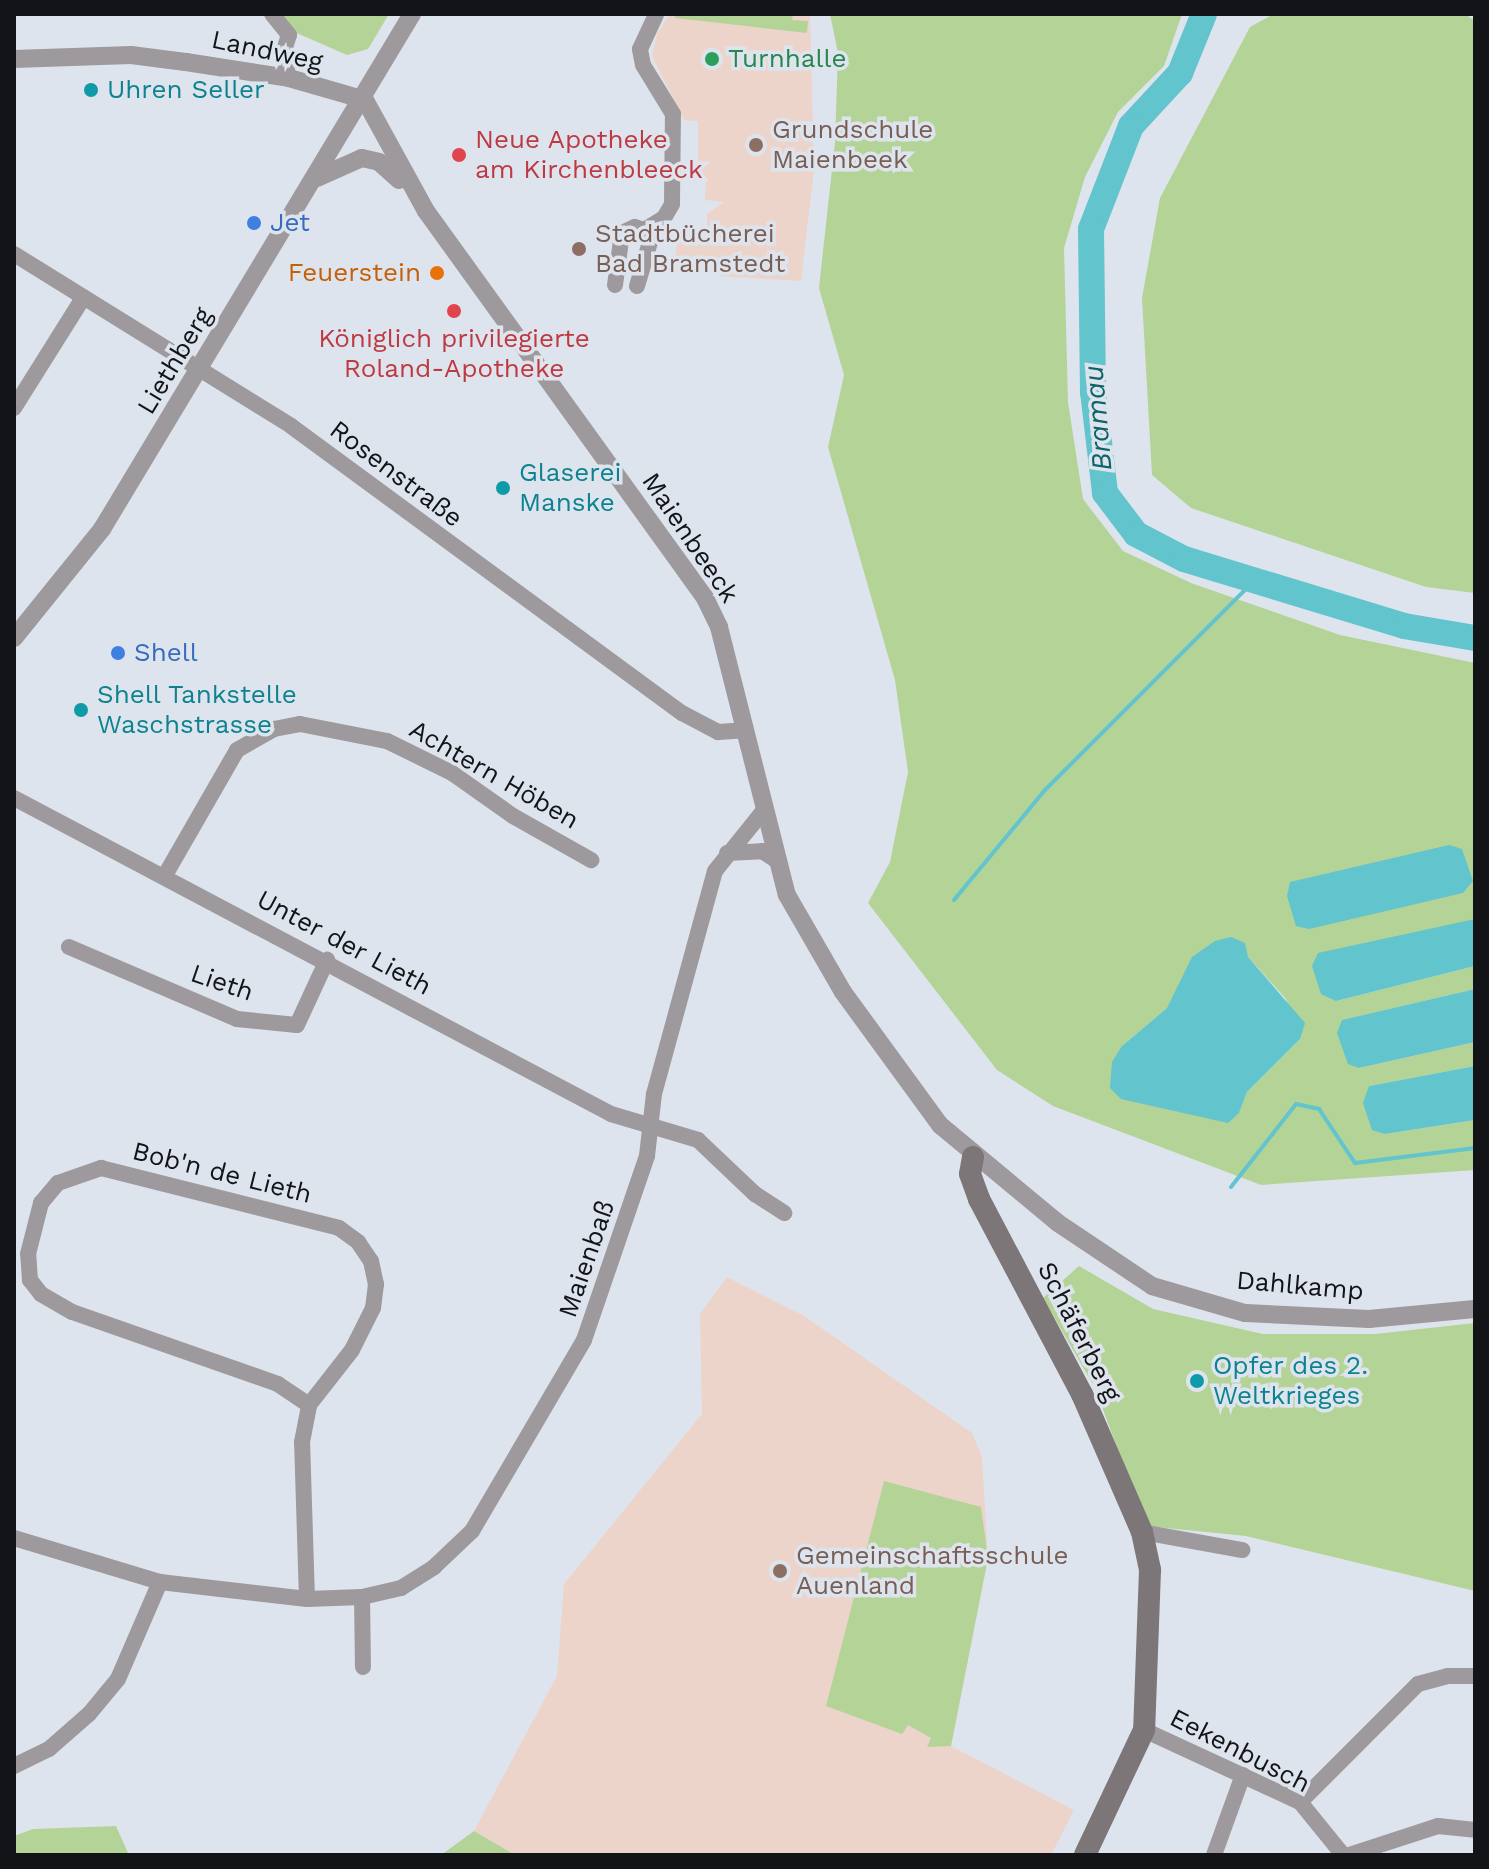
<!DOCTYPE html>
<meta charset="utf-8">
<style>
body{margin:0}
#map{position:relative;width:1489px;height:1869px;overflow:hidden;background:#dee4ed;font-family:"Work Sans",sans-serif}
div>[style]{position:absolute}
.education>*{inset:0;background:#ecd4ca}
.green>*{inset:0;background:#b4d397}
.water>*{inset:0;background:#62c4cd}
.stream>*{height:4px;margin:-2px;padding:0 2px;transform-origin:2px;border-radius:2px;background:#62c4cd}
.river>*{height:26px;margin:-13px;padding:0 13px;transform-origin:13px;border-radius:13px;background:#62c4cd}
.minor>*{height:16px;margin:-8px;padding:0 8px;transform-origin:8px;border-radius:8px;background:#9e999c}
.tertiary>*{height:18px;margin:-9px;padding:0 9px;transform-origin:9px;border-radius:9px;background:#9e999c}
.secondary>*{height:22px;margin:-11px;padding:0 11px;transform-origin:11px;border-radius:11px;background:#7c7679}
.dots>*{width:22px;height:22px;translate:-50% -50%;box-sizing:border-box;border:4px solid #dee4ed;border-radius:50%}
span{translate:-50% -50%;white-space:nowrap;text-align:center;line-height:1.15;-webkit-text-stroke:7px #dee4ed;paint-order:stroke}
.street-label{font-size:26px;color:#121417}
.leisure-label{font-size:26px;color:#27864d}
.left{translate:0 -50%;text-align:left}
.culture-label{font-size:26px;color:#0d838f}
.education-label{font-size:26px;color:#785e54}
.health-label{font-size:26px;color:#be3a42}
.shop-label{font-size:26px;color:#366cbe}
.food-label{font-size:26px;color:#c56008}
.right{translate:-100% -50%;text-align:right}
.water-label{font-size:28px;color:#0e6269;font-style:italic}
.frame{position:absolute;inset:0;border:16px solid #121417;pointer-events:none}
</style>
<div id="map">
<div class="education">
<i style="clip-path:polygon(670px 14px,810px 14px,814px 170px,801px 281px,674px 273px,677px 240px,707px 228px,707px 214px,724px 202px,705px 200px,706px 179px,698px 178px,698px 121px,684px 120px,652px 56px,657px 34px)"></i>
<i style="clip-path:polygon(727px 1277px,804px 1316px,972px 1433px,982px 1457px,988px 1558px,951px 1746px,1074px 1810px,1051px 1855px,515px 1855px,474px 1831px,557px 1676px,564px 1584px,702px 1414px,700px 1314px)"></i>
</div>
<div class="green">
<i style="clip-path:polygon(277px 14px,389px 14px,368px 49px,347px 55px,292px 31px)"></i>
<i style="clip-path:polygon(676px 14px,793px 14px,792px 20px,808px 21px,807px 33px,675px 18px)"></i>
<i style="clip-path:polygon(evenodd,830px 14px,1182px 14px,1164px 66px,1118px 112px,1085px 177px,1064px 248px,1068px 402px,1083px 499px,1123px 551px,1191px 583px,1340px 635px,1475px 663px,1475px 919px,1336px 1001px,1475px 966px,1475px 989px,1343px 1020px,1359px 1068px,1475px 1042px,1475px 1066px,1369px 1086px,1385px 1134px,1475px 1120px,1475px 1170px,1261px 1185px,1053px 1106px,997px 1070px,868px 903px,890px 862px,908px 772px,895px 680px,828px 447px,844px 375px,819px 288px,835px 142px,838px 53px,830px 14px,1248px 957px,1286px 999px,1300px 1039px,1247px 1092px,1239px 1113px,1122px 1046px,1167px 1008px,1248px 957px)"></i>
<i style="clip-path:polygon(1274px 14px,1465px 14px,1475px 21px,1475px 593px,1426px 587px,1191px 508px,1152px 475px,1142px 298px,1160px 198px,1250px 27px)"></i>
<i style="clip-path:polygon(1079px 1266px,1153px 1309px,1263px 1334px,1375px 1334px,1475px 1323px,1475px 1591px,1246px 1536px,1146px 1526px,1095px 1388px,1043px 1298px)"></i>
<i style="clip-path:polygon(884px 1481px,981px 1507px,988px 1558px,951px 1746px,927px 1747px,931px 1738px,908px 1725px,902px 1734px,826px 1706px)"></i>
<i style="clip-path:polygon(116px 1826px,129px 1855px,14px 1855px,14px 1836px,33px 1829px)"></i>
<i style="clip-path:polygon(474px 1831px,515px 1855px,441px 1855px)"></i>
</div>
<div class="water">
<i style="clip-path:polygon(1449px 845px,1462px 849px,1473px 881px,1463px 893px,1309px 929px,1296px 926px,1287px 896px,1290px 882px)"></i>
<i style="clip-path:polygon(1475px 919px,1475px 966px,1336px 1001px,1321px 994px,1312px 966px,1318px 953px)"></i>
<i style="clip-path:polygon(1231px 937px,1245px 943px,1248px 957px,1305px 1023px,1300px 1039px,1247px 1092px,1239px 1113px,1228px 1123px,1121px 1099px,1110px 1088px,1112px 1062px,1122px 1046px,1167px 1008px,1192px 957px,1215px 941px)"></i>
<i style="clip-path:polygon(1475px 989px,1475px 1042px,1359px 1068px,1348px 1064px,1337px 1033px,1342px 1020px)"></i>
<i style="clip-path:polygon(1475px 1066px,1475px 1120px,1385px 1134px,1372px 1130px,1363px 1103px,1369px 1086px)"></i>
</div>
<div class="stream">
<i style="left:954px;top:900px;width:143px;rotate:-50.4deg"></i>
<i style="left:1045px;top:790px;width:296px;rotate:-45deg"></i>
<i style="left:1231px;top:1187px;width:105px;rotate:-51.9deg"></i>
<i style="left:1296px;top:1104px;width:24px;rotate:12deg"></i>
<i style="left:1319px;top:1109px;width:65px;rotate:56.3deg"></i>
<i style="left:1355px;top:1163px;width:121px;rotate:-7.1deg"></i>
</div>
<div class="river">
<i style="left:1204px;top:14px;width:64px;rotate:112.1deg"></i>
<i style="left:1180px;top:73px;width:72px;rotate:132.8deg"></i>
<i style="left:1131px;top:126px;width:110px;rotate:111.2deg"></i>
<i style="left:1091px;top:229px;width:163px;rotate:89.3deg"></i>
<i style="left:1093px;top:392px;width:102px;rotate:83.2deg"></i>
<i style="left:1105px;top:493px;width:51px;rotate:52.9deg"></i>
<i style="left:1136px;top:534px;width:54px;rotate:27.5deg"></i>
<i style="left:1184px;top:559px;width:230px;rotate:16.9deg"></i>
<i style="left:1404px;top:626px;width:72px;rotate:9.6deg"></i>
</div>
<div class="minor">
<i style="left:272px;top:14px;width:27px;rotate:51deg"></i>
<i style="left:289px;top:35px;width:20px;rotate:108deg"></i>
<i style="left:283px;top:54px;width:25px;rotate:76deg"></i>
<i style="left:14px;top:254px;width:326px;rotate:31.8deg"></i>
<i style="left:291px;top:426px;width:485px;rotate:36.3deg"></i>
<i style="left:682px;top:713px;width:41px;rotate:27.8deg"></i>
<i style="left:718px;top:732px;width:26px;rotate:-4deg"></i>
<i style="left:615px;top:285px;width:52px;rotate:-82.3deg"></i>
<i style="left:622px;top:233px;width:14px;rotate:-25deg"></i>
<i style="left:635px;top:227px;width:9px;rotate:18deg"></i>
<i style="left:644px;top:230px;width:23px;rotate:-31deg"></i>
<i style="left:664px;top:218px;width:16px;rotate:-60deg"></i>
<i style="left:672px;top:204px;width:90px;rotate:-89.4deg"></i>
<i style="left:673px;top:114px;width:57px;rotate:-121.5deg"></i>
<i style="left:643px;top:65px;width:16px;rotate:-101deg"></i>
<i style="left:640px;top:49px;width:38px;rotate:-65deg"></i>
<i style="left:637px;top:286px;width:46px;rotate:-73.5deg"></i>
<i style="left:650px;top:242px;width:13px;rotate:-117deg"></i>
<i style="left:14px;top:408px;width:130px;rotate:-57.9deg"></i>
<i style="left:14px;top:798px;width:675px;rotate:27.89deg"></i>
<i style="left:611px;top:1114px;width:91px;rotate:16.6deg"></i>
<i style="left:698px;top:1140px;width:79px;rotate:43.5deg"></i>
<i style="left:755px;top:1194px;width:35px;rotate:33deg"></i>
<i style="left:727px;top:853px;width:35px;rotate:-3deg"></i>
<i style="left:762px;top:851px;width:17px;rotate:33deg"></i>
<i style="left:164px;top:877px;width:146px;rotate:-60.1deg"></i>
<i style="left:237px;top:750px;width:43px;rotate:-29.6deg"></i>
<i style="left:274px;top:729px;width:26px;rotate:-11deg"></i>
<i style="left:300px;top:724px;width:89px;rotate:11.1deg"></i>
<i style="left:387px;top:741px;width:72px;rotate:26.2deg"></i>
<i style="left:452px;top:773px;width:75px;rotate:35.2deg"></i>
<i style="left:513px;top:816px;width:90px;rotate:29.4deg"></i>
<i style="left:69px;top:947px;width:183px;rotate:23.2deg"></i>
<i style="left:237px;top:1019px;width:60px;rotate:5.7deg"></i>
<i style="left:297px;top:1025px;width:72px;rotate:-65.2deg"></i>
<i style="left:101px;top:1168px;width:245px;rotate:14.1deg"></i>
<i style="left:339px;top:1228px;width:24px;rotate:36deg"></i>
<i style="left:358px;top:1242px;width:23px;rotate:56deg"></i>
<i style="left:371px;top:1261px;width:24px;rotate:78deg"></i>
<i style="left:376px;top:1284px;width:24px;rotate:97deg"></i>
<i style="left:373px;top:1308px;width:47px;rotate:116.6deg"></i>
<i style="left:352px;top:1350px;width:70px;rotate:128deg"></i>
<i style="left:309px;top:1405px;width:37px;rotate:-146deg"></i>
<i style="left:278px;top:1384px;width:218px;rotate:-160.7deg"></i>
<i style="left:72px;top:1312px;width:36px;rotate:-150deg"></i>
<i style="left:41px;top:1294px;width:18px;rotate:-128deg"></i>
<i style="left:30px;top:1280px;width:26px;rotate:-94deg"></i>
<i style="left:28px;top:1254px;width:53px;rotate:-75.7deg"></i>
<i style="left:41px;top:1203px;width:26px;rotate:-50deg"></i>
<i style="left:58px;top:1183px;width:46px;rotate:-19.2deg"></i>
<i style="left:1142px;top:1532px;width:102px;rotate:10.2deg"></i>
<i style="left:14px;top:1538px;width:152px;rotate:16.8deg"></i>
<i style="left:160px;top:1582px;width:148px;rotate:6.6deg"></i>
<i style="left:307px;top:1599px;width:55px;rotate:-2.1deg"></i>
<i style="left:362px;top:1597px;width:40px;rotate:-13deg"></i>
<i style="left:401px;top:1588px;width:39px;rotate:-32deg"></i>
<i style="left:434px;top:1567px;width:52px;rotate:-43.5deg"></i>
<i style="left:472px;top:1531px;width:221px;rotate:-59.6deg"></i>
<i style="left:584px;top:1340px;width:194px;rotate:-71.1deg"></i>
<i style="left:647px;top:1156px;width:62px;rotate:-83.6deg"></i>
<i style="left:654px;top:1094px;width:231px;rotate:-74.7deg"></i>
<i style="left:715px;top:871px;width:78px;rotate:-51.2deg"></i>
<i style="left:362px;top:1597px;width:70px;rotate:89.2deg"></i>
<i style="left:307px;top:1599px;width:157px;rotate:-91.8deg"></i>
<i style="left:302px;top:1442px;width:38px;rotate:-79deg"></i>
<i style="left:1144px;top:1730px;width:172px;rotate:24.8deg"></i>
<i style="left:1300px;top:1802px;width:68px;rotate:50.9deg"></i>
<i style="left:14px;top:1766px;width:39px;rotate:-26deg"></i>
<i style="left:49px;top:1749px;width:53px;rotate:-41.2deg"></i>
<i style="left:89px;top:1714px;width:45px;rotate:-50.4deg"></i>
<i style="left:118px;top:1679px;width:106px;rotate:-66.6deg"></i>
<i style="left:1300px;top:1802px;width:167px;rotate:-45deg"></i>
<i style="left:1418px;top:1684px;width:31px;rotate:-15deg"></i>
<i style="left:1448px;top:1676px;width:27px"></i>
<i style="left:1214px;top:1855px;width:85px;rotate:-70.1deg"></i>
<i style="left:1349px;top:1855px;width:94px;rotate:-18deg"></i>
<i style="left:1438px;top:1826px;width:37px;rotate:6deg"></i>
</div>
<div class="tertiary">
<i style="left:14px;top:59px;width:117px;rotate:-2deg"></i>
<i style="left:131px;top:55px;width:55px;rotate:7.3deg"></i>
<i style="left:186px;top:62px;width:104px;rotate:8.8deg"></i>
<i style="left:289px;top:78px;width:79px;rotate:16.1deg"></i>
<i style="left:365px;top:100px;width:127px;rotate:61.2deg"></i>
<i style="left:426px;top:211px;width:477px;rotate:54.2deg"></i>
<i style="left:705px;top:598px;width:32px;rotate:64deg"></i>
<i style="left:719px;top:627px;width:276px;rotate:75.8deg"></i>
<i style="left:787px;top:895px;width:112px;rotate:60deg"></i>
<i style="left:843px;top:992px;width:165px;rotate:53.9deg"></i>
<i style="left:940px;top:1125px;width:153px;rotate:39.7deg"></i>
<i style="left:1058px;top:1223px;width:113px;rotate:33.8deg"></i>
<i style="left:1152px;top:1286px;width:97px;rotate:16.2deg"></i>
<i style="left:1245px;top:1313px;width:124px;rotate:2.8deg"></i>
<i style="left:1369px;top:1319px;width:106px;rotate:-5.4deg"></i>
<i style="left:317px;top:178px;width:49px;rotate:-24deg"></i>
<i style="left:362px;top:158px;width:17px;rotate:13deg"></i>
<i style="left:379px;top:162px;width:27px;rotate:42deg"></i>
<i style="left:14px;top:638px;width:140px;rotate:-51.1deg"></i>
<i style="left:102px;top:529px;width:601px;rotate:-58.95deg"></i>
</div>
<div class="secondary">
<i style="left:973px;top:1157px;width:17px;rotate:100deg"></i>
<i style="left:970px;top:1174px;width:27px;rotate:70deg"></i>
<i style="left:979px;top:1199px;width:221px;rotate:62.2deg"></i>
<i style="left:1082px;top:1394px;width:150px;rotate:66.5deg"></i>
<i style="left:1142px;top:1532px;width:39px;rotate:78deg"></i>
<i style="left:1150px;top:1570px;width:160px;rotate:92.1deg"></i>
<i style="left:1144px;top:1730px;width:138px;rotate:115.3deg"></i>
</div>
<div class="dots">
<i style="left:712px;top:59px;background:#2e9e5b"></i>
<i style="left:91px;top:90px;background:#0f9aa8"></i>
<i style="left:756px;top:145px;background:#8d6e63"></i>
<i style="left:459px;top:155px;background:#e0444e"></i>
<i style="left:254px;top:223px;background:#3f7fe0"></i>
<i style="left:579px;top:249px;background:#8d6e63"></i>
<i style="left:437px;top:273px;background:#e8710a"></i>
<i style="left:454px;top:311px;background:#e0444e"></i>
<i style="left:503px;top:488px;background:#0f9aa8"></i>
<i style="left:118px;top:653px;background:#3f7fe0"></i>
<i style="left:81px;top:710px;background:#0f9aa8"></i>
<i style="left:1197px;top:1381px;background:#0f9aa8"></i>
<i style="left:780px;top:1571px;background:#8d6e63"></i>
</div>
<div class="street-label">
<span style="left:267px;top:51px;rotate:12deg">Landweg</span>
<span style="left:175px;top:361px;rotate:-59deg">Liethberg</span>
<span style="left:396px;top:474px;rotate:37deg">Rosenstraße</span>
<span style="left:690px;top:538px;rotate:56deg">Maienbeeck</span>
<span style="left:494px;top:775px;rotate:30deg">Achtern Höben</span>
<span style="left:344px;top:943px;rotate:28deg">Unter der Lieth</span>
<span style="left:222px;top:983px;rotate:19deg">Lieth</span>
<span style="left:222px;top:1173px;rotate:14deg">Bob'n de Lieth</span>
<span style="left:587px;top:1259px;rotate:-71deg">Maienbaß</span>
<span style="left:1300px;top:1286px;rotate:5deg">Dahlkamp</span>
<span style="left:1079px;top:1332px;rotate:63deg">Schäferberg</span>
<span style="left:1240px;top:1751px;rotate:27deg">Eekenbusch</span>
</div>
<div class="leisure-label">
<span class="left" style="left:728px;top:59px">Turnhalle</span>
</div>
<div class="culture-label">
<span class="left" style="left:107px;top:90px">Uhren Seller</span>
<span class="left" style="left:519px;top:488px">Glaserei<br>Manske</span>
<span class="left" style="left:97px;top:710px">Shell Tankstelle<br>Waschstrasse</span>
<span class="left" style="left:1213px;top:1381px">Opfer des 2.<br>Weltkrieges</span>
</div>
<div class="education-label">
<span class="left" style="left:772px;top:145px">Grundschule<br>Maienbeek</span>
<span class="left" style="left:595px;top:249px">Stadtbücherei<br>Bad Bramstedt</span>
<span class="left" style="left:796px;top:1571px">Gemeinschaftsschule<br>Auenland</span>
</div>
<div class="health-label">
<span class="left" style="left:475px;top:155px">Neue Apotheke<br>am Kirchenbleeck</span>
<span style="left:454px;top:354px">Königlich privilegierte<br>Roland-Apotheke</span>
</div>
<div class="shop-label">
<span class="left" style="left:270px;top:223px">Jet</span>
<span class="left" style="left:134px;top:653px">Shell</span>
</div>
<div class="food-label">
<span class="right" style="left:421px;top:273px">Feuerstein</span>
</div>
<div class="water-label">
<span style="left:1098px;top:418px;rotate:-95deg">Bramau</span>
</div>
<div class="frame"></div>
</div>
